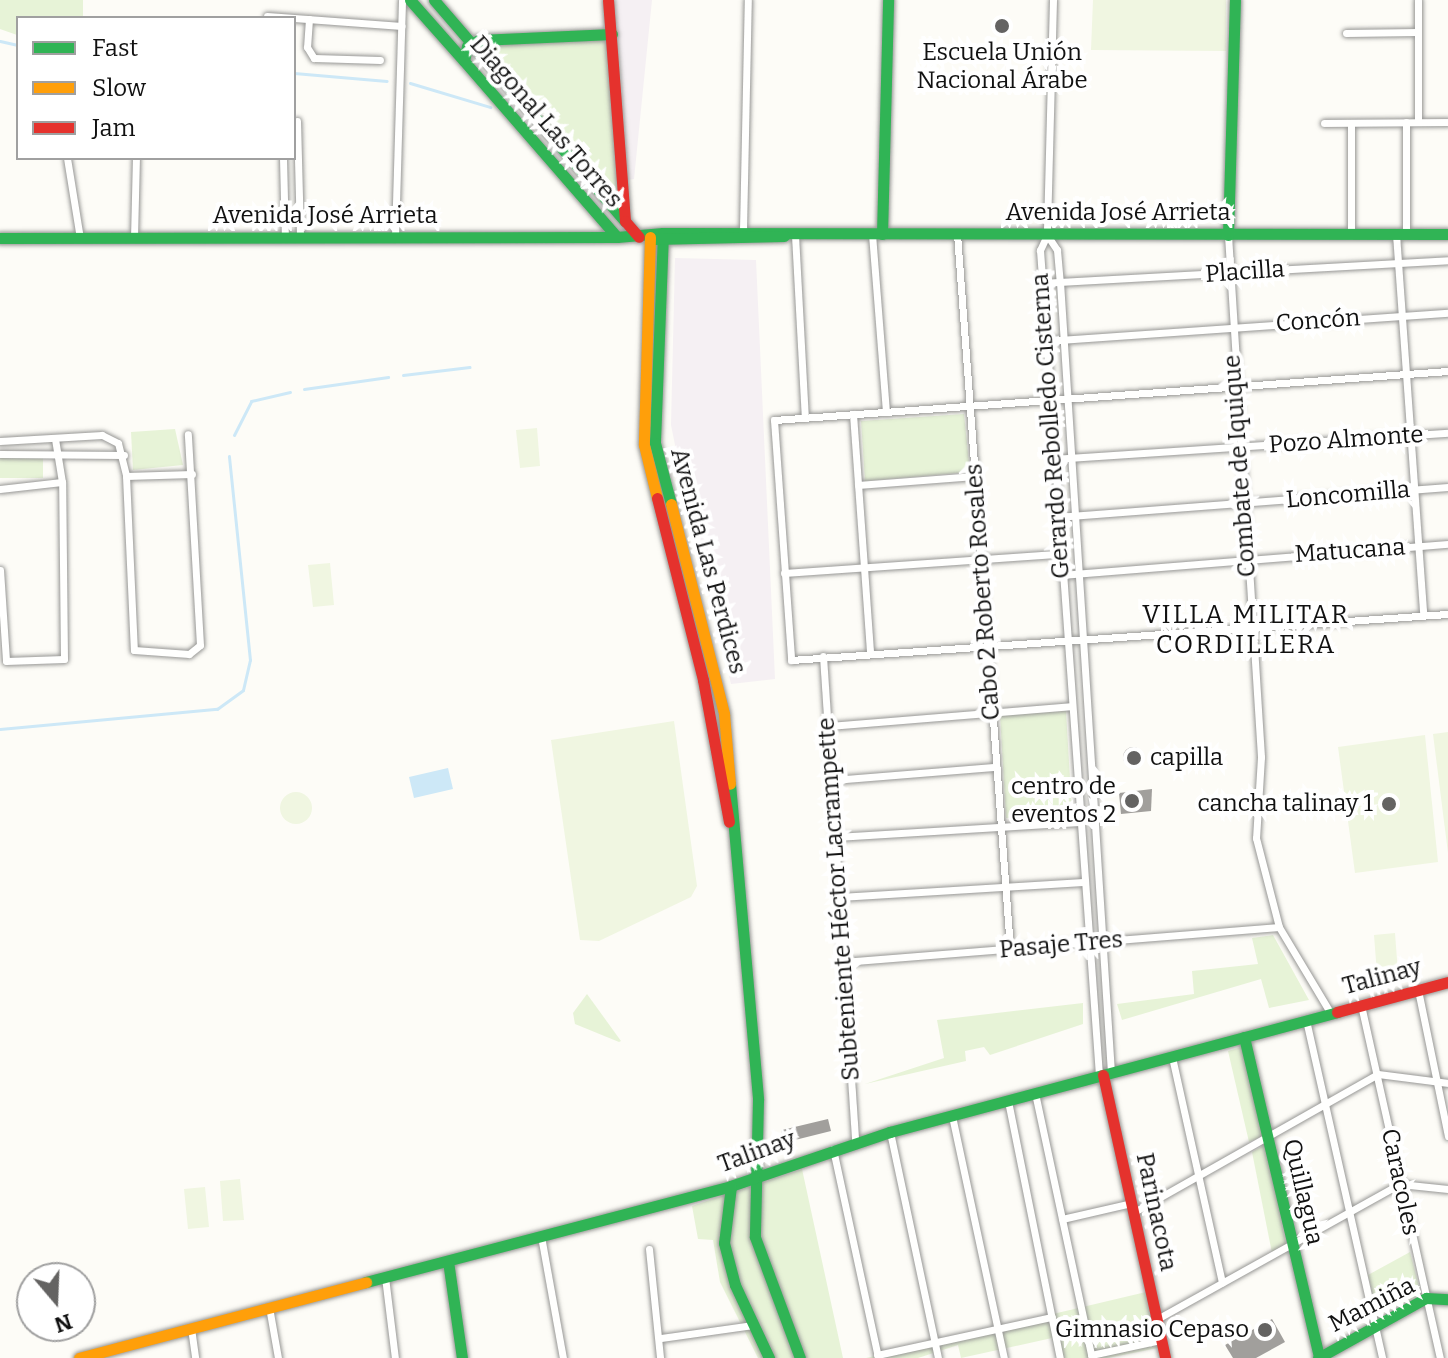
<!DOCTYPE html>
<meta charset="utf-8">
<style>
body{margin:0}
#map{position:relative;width:1448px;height:1358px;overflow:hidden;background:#fdfcf7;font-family:Bitter,serif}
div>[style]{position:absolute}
.industrial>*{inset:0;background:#f5f0f3}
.green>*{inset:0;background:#e7f3d7}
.pitch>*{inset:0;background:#f0f6e1}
.round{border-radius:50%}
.water>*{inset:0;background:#cde8f7}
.stream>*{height:3px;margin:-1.5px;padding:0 1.5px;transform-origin:1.5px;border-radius:1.5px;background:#cde8f7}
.building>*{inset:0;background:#a19f9c}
.roads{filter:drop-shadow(0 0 2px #979795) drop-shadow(0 0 2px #979795)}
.street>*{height:7px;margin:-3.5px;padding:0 3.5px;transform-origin:3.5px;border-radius:3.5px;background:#fffffe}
.fast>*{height:11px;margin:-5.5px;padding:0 5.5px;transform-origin:5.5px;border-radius:5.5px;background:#30b455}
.slow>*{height:11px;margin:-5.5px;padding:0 5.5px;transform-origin:5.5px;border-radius:5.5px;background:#ff9f0a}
.jam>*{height:11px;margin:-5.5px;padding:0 5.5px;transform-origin:5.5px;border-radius:5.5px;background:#e5322d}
.dots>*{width:22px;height:22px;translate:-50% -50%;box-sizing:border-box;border:4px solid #fff;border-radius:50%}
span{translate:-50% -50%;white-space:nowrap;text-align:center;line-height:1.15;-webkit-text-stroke:8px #fff;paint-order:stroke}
.poi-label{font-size:24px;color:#111}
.left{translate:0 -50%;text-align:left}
.right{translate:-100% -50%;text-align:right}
.street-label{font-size:24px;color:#111}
.neighbourhood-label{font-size:26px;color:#111;letter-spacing:2px}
.legend{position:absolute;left:16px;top:16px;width:280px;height:144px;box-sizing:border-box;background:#fff;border:2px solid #a0a0a0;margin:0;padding:10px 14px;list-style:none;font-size:24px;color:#111}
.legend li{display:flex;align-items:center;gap:16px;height:40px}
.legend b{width:40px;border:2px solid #a0a0a0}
.north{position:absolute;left:16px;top:1262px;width:80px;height:80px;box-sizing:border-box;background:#fff;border:2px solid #a0a0a0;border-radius:50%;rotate:161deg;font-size:22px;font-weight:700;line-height:32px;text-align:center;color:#111}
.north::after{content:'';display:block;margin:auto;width:28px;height:36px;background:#646362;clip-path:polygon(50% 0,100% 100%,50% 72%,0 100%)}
</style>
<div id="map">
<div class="industrial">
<i style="clip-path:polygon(616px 0,652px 0,634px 179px,628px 180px)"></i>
<i style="clip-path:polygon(675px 258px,756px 260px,775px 679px,731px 684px,689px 514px,671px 425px)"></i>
</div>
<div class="green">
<i style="clip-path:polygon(0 0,83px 0,83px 18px,18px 18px,17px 35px,0 29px)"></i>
<i style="clip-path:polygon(606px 38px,620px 209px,476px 42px)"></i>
<i style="clip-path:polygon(964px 414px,970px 472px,865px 481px,861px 421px)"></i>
<i style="clip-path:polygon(175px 429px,183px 465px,133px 470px,131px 432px)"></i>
<i style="clip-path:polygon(43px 457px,43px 478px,0 478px,0 458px)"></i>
<i style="clip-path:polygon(1066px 711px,1072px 814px,1006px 818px,1000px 715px)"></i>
<i style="clip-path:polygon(1273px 935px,1309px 1000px,1269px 1008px,1261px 979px,1122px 1020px,1117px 1004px,1194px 994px,1192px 971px,1258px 964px,1252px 938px)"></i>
<i style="clip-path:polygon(587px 994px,621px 1041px,619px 1042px,575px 1024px,573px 1013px)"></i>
<i style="clip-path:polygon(1083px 1003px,1083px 1024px,990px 1055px,984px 1047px,965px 1051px,966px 1061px,865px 1084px,944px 1058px,937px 1020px)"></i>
<i style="clip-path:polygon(1242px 1047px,1263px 1136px,1249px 1142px,1228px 1051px)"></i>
<i style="clip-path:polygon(1266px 1144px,1286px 1245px,1272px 1253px,1252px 1152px)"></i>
<i style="clip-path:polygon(802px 1169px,843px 1358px,758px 1358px,720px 1282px,713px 1240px,698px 1239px,692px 1206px)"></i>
<i style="clip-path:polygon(1410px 1252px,1421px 1294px,1378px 1316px,1368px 1275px)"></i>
<i style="clip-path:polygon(1146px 1292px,1158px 1348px,1108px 1358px,1057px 1358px,1052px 1338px,961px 1358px,958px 1345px,918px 1358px,866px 1358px)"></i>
</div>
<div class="pitch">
<i style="clip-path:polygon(1093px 0,1226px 0,1226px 51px,1091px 50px)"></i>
<i style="clip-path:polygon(537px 428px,540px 466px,520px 468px,516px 430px)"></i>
<i style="clip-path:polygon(330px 563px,334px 605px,313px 607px,308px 565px)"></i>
<i style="clip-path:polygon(674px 721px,697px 886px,691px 897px,599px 941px,580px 940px,551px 740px)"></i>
<i style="clip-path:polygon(1448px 732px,1448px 853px,1433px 734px)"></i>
<i style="clip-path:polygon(1425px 735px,1438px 862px,1355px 873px,1338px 747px)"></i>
<i class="round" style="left:280px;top:792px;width:32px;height:32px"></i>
<i style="clip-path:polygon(1395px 933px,1398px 973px,1377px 974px,1374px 935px)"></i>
<i style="clip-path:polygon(240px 1179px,244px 1220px,223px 1221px,220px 1181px)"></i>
<i style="clip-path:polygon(205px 1187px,209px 1227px,188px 1229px,184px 1189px)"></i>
</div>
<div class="water">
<i style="clip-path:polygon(448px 768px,453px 789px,414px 798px,409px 777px)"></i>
</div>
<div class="stream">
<i style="left:0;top:41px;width:18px;rotate:13deg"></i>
<i style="left:294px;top:73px;width:93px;rotate:4.9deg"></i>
<i style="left:410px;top:83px;width:84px;rotate:16.7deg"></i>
<i style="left:403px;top:375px;width:67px;rotate:-6.8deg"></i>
<i style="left:304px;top:389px;width:85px;rotate:-8.1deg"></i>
<i style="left:234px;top:435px;width:38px;rotate:-63deg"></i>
<i style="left:251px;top:401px;width:40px;rotate:-13deg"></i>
<i style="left:0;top:729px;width:218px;rotate:-5.3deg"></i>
<i style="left:217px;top:709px;width:32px;rotate:-36deg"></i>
<i style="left:243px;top:690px;width:31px;rotate:-77deg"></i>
<i style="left:250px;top:660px;width:205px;rotate:-95.9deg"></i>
</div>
<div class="building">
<i class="round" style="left:1123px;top:747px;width:20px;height:20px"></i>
<i style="clip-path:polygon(1152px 789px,1151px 811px,1121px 814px,1119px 793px)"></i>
<i style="clip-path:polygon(828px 1119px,831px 1131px,779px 1144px,782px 1130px)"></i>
<i style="clip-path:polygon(1272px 1319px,1285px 1342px,1256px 1358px,1233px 1358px,1225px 1345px)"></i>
</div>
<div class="roads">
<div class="street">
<i style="left:1053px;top:0;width:235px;rotate:91.5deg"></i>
<i style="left:1047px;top:235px;width:17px;rotate:115deg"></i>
<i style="left:1040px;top:250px;width:828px;rotate:85.91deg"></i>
<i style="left:1418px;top:0;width:122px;rotate:90deg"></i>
<i style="left:267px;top:16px;width:135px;rotate:4.2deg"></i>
<i style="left:309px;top:19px;width:28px;rotate:94deg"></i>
<i style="left:307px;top:47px;width:13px;rotate:58deg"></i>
<i style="left:314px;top:58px;width:66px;rotate:1.7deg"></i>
<i style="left:1346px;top:33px;width:72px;rotate:-0.8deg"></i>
<i style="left:297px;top:121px;width:117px;rotate:88.5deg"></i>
<i style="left:1406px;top:122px;width:112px;rotate:90deg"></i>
<i style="left:1324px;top:123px;width:124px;rotate:-0.5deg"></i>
<i style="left:1351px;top:123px;width:112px;rotate:90deg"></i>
<i style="left:67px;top:158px;width:81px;rotate:80.8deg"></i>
<i style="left:283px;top:158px;width:80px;rotate:88.6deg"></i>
<i style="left:743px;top:230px;width:230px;rotate:-88.8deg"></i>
<i style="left:872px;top:234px;width:178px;rotate:85.5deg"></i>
<i style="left:957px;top:234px;width:717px;rotate:85.76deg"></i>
<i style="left:1396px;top:234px;width:382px;rotate:85.9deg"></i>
<i style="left:795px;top:235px;width:183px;rotate:86.9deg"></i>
<i style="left:1047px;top:235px;width:18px;rotate:56deg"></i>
<i style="left:1057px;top:250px;width:32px;rotate:85deg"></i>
<i style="left:1060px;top:282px;width:793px;rotate:86.31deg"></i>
<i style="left:1228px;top:235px;width:523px;rotate:86.38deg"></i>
<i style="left:1261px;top:757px;width:81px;rotate:93.5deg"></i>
<i style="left:1256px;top:838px;width:92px;rotate:75.5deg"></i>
<i style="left:1279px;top:927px;width:101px;rotate:59.1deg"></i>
<i style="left:395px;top:237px;width:237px;rotate:-88.3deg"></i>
<i style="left:134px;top:238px;width:80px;rotate:-88.6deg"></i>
<i style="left:1041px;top:283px;width:408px;rotate:-3.2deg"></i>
<i style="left:1045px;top:341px;width:404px;rotate:-4deg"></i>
<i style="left:1448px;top:371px;width:676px;rotate:175.84deg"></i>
<i style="left:774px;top:420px;width:241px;rotate:85.9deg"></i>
<i style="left:791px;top:660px;width:659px;rotate:-4.01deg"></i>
<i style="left:853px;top:414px;width:239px;rotate:85.9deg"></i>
<i style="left:0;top:441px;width:102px;rotate:-3.4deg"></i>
<i style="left:102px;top:435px;width:18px;rotate:27deg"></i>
<i style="left:118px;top:443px;width:34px;rotate:76deg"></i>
<i style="left:126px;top:476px;width:174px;rotate:87.4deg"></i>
<i style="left:134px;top:650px;width:55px;rotate:4.2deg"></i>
<i style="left:189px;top:654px;width:14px;rotate:-39deg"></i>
<i style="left:200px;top:645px;width:211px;rotate:-93.3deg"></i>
<i style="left:0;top:454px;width:124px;rotate:0.5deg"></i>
<i style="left:1053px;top:459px;width:396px;rotate:-3.8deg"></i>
<i style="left:126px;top:476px;width:66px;rotate:-1.7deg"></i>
<i style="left:858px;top:485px;width:117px;rotate:-4.4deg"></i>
<i style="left:0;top:489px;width:62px;rotate:-6.4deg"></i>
<i style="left:1057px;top:517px;width:392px;rotate:-4.4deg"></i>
<i style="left:0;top:570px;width:91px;rotate:86.2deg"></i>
<i style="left:6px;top:661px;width:58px;rotate:-2deg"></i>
<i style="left:64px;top:659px;width:177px;rotate:-90.6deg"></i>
<i style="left:62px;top:482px;width:44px;rotate:-99.2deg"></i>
<i style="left:784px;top:573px;width:276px;rotate:-4deg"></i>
<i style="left:1061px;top:575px;width:388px;rotate:-4.6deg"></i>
<i style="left:823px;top:656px;width:487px;rotate:86.2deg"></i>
<i style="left:829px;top:726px;width:242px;rotate:-4.7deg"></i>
<i style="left:833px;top:780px;width:164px;rotate:-4.6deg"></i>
<i style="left:836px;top:837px;width:244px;rotate:-3.5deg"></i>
<i style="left:839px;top:897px;width:245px;rotate:-3.5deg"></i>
<i style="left:843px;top:962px;width:437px;rotate:-4.6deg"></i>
<i style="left:1418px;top:990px;width:149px;rotate:78.4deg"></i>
<i style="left:1361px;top:1005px;width:362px;rotate:77.4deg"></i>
<i style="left:1306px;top:1020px;width:346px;rotate:77.3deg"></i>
<i style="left:1172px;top:1057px;width:231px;rotate:77.5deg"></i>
<i style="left:1035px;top:1093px;width:271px;rotate:77.9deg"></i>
<i style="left:1008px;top:1101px;width:262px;rotate:78.6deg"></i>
<i style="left:952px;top:1116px;width:248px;rotate:77.9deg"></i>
<i style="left:890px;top:1132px;width:231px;rotate:78deg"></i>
<i style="left:833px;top:1149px;width:214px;rotate:77.8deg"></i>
<i style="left:1134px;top:1212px;width:280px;rotate:-29.5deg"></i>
<i style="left:1378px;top:1074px;width:71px;rotate:7.3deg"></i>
<i style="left:1062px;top:1219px;width:72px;rotate:-12.9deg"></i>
<i style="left:541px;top:1236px;width:124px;rotate:79.8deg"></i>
<i style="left:649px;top:1249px;width:110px;rotate:84.2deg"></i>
<i style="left:385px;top:1277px;width:82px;rotate:83deg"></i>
<i style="left:269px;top:1307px;width:52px;rotate:80deg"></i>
<i style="left:1157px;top:1319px;width:278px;rotate:-29.1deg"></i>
<i style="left:1400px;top:1184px;width:48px;rotate:5.9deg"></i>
<i style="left:191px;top:1328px;width:30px;rotate:82deg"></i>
<i style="left:661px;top:1338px;width:93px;rotate:-8deg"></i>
<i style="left:877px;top:1355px;width:179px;rotate:-12.3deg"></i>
<i style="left:1091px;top:1355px;width:72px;rotate:-12.1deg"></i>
</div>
<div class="fast">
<i style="left:410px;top:0;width:81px;rotate:48.5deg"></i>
<i style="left:434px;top:0;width:292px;rotate:49.2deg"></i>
<i style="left:612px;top:34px;width:133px;rotate:177.4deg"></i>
<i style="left:479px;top:40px;width:13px;rotate:153deg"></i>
<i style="left:467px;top:46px;width:15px;rotate:101deg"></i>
<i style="left:464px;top:61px;width:233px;rotate:49deg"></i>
<i style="left:617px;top:237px;width:46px;rotate:-5deg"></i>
<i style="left:663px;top:233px;width:210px;rotate:92.2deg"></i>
<i style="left:655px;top:443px;width:63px;rotate:75.3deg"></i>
<i style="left:663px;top:233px;width:785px;rotate:0.07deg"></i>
<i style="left:882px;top:234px;width:234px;rotate:-88.5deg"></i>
<i style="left:1228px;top:235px;width:235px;rotate:-88.3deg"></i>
<i style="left:0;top:238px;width:617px;rotate:-0.09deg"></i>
<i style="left:654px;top:239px;width:130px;rotate:-1.3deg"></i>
<i style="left:730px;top:784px;width:317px;rotate:84.9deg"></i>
<i style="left:758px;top:1100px;width:137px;rotate:91.3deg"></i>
<i style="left:755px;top:1237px;width:129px;rotate:69.6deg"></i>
<i style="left:1244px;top:1037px;width:330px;rotate:76.8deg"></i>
<i style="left:754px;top:1178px;width:144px;rotate:-18.7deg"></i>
<i style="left:890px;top:1132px;width:463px;rotate:-15deg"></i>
<i style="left:754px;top:1178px;width:24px;rotate:161deg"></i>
<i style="left:731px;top:1186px;width:57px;rotate:97deg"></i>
<i style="left:724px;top:1243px;width:43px;rotate:75.3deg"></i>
<i style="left:735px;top:1285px;width:81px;rotate:65deg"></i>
<i style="left:448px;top:1261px;width:98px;rotate:81.8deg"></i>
<i style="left:366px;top:1282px;width:377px;rotate:-14.7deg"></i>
<i style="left:1318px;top:1358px;width:124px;rotate:-29.1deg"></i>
<i style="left:1426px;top:1298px;width:22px;rotate:3deg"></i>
</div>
<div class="slow">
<i style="left:650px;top:237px;width:208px;rotate:91.7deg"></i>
<i style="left:644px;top:445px;width:55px;rotate:76.2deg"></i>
<i style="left:671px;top:504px;width:217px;rotate:75.8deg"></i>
<i style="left:724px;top:714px;width:70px;rotate:85.1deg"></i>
<i style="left:79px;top:1358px;width:297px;rotate:-14.8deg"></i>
</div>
<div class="jam">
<i style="left:608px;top:0;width:222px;rotate:85.6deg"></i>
<i style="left:625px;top:221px;width:21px;rotate:49deg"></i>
<i style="left:657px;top:498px;width:188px;rotate:75.8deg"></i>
<i style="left:703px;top:680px;width:144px;rotate:79.6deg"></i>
<i style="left:1337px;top:1012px;width:115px;rotate:-15.1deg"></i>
<i style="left:1103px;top:1075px;width:290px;rotate:77.6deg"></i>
</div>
</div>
<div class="dots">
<i style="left:1002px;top:26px;background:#646362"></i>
<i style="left:1134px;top:758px;background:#646362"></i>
<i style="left:1132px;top:801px;background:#646362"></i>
<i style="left:1389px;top:804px;background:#646362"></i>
<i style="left:1265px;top:1330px;background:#646362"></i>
</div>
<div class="poi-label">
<span style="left:1002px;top:67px">Escuela Unión<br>Nacional Árabe</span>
<span class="left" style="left:1150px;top:758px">capilla</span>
<span class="right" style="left:1116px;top:801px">centro de<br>eventos 2</span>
<span class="right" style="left:1373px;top:804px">cancha talinay 1</span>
<span class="right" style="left:1249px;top:1330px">Gimnasio Cepaso</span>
</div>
<div class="street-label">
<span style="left:546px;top:122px;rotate:49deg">Diagonal Las Torres</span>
<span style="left:1118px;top:213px">Avenida José Arrieta</span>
<span style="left:325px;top:216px">Avenida José Arrieta</span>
<span style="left:1245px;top:272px;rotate:-4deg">Placilla</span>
<span style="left:1318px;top:321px;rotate:-4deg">Concón</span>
<span style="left:1051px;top:426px;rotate:-94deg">Gerardo Rebolledo Cisterna</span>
<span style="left:1346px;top:440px;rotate:-4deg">Pozo Almonte</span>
<span style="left:1240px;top:466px;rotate:-94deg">Combate de Iquique</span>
<span style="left:1348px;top:495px;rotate:-5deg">Loncomilla</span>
<span style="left:1350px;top:551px;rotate:-4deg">Matucana</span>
<span style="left:708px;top:561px;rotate:75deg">Avenida Las Perdices</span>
<span style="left:983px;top:592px;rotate:-94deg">Cabo 2 Roberto Rosales</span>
<span style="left:839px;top:899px;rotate:-94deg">Subteniente Héctor Lacrampette</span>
<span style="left:1061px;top:945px;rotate:-5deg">Pasaje Tres</span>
<span style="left:1382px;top:977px;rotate:-15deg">Talinay</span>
<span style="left:757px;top:1152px;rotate:-20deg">Talinay</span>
<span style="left:1400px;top:1182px;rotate:78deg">Caracoles</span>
<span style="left:1303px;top:1192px;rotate:77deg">Quillagua</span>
<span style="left:1156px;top:1212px;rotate:78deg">Parinacota</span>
<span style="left:1372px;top:1305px;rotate:-27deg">Mamiña</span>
</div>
<div class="neighbourhood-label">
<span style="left:1246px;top:630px">VILLA MILITAR<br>CORDILLERA</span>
</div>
<ul class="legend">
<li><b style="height:10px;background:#30b455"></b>Fast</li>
<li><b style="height:10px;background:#ff9f0a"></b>Slow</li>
<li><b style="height:10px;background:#e5322d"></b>Jam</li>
</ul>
<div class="north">N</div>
</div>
